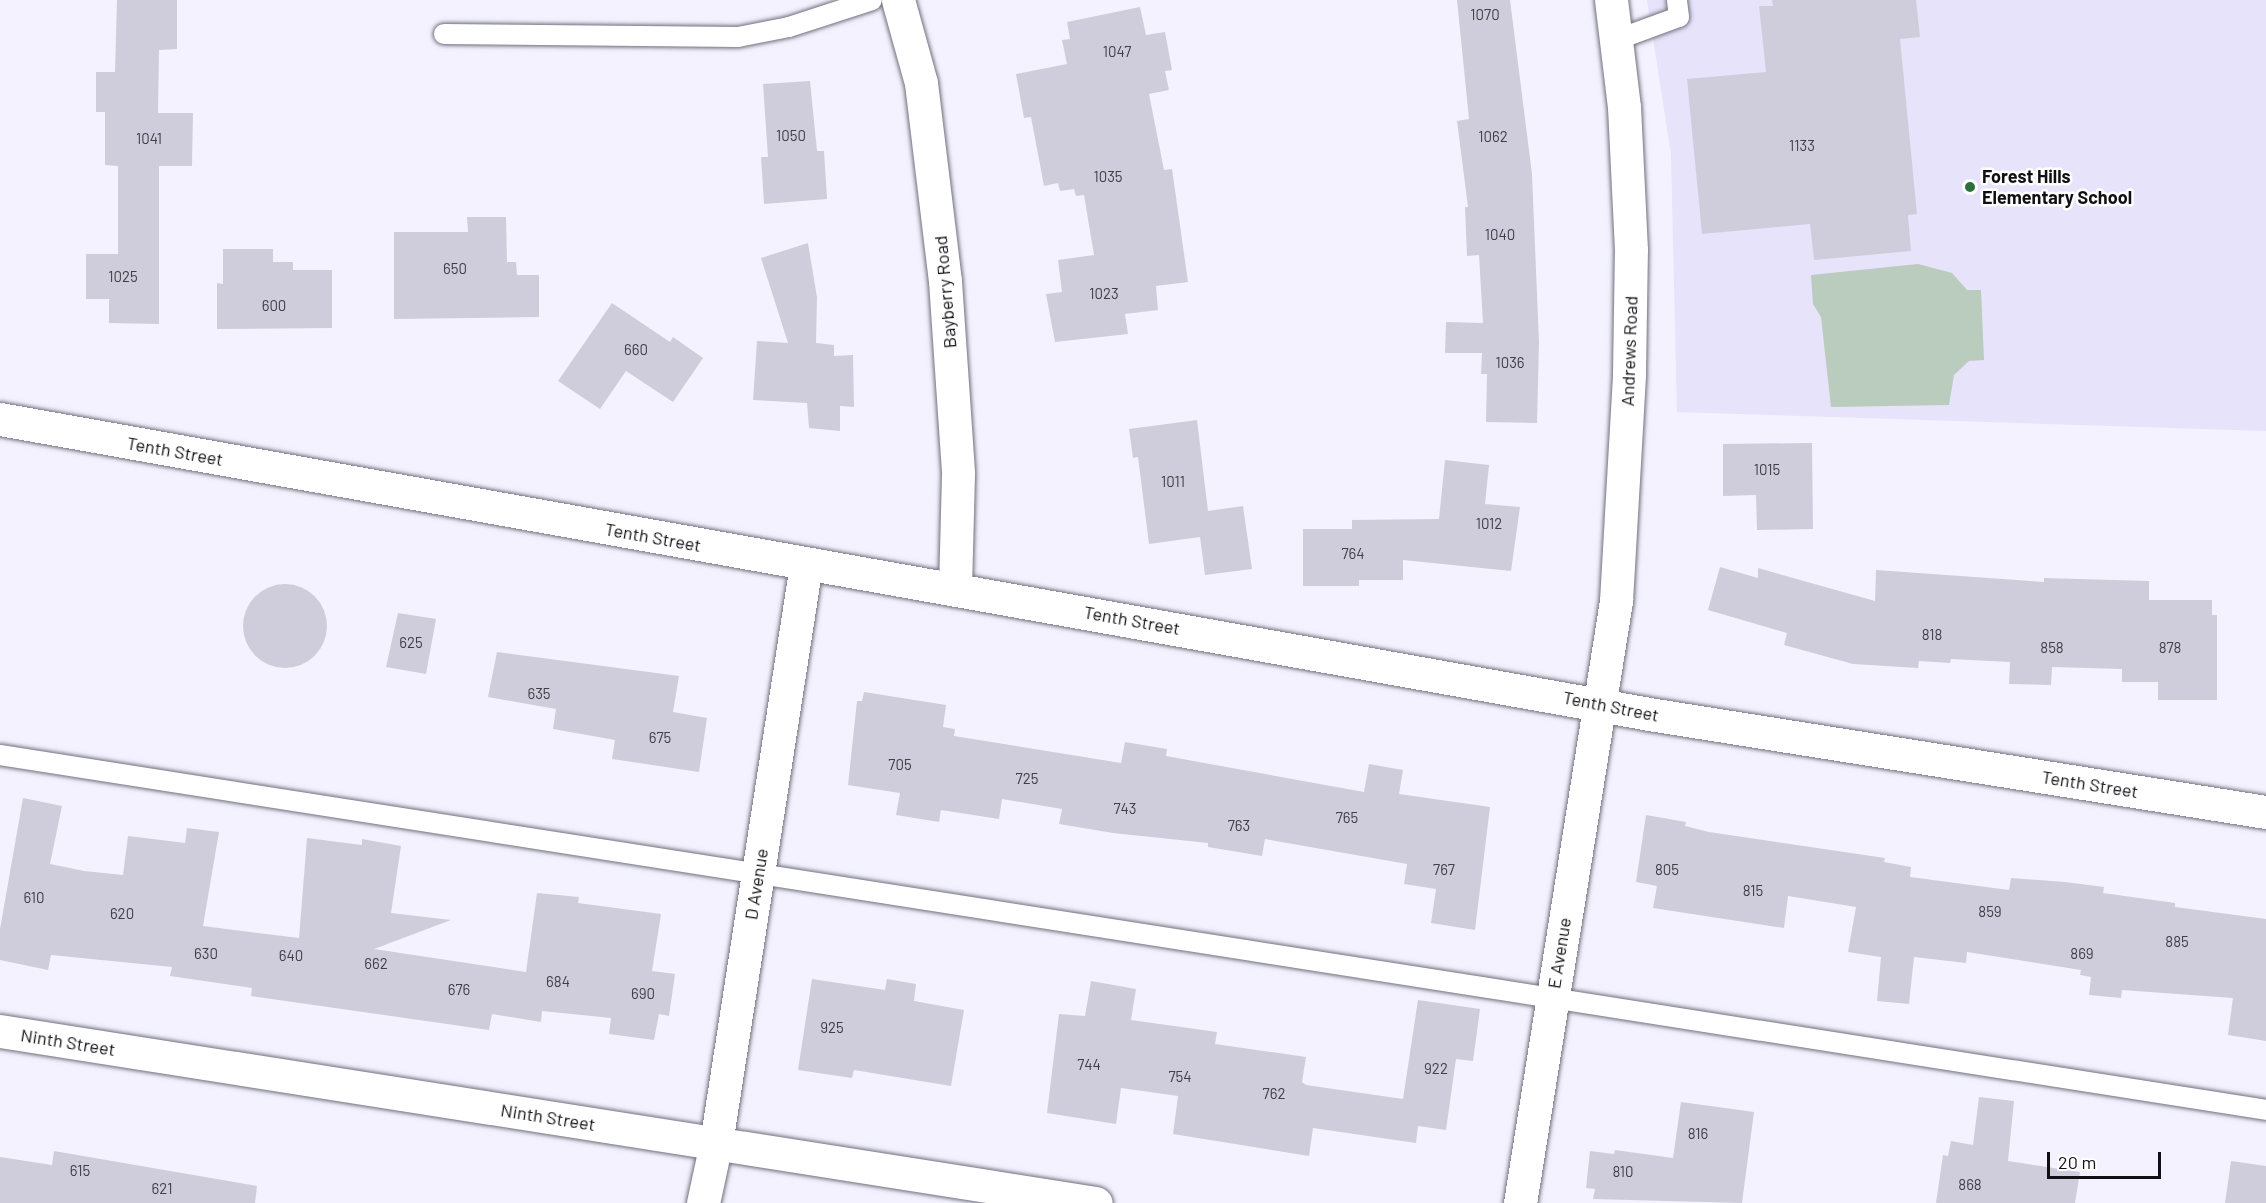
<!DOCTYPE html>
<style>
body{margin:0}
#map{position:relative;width:2266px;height:1203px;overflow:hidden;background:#f3f2fe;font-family:Barlow,sans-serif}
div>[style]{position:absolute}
.built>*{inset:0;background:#e6e3fa}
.green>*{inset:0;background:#baccbd}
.building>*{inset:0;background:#cfcddc}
.round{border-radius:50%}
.roads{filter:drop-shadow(0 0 2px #71707d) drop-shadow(0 0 2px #71707d)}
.service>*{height:20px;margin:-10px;padding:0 10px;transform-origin:10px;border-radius:10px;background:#fff}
.minor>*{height:33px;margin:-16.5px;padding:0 16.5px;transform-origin:16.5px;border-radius:16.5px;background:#fff}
.dots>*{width:16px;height:16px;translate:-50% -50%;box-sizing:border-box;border:3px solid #fff;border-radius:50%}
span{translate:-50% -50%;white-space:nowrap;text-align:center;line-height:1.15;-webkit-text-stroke:5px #fff;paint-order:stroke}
.number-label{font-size:15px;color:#403e46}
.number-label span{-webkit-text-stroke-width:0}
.poi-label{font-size:18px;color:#100f14;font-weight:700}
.left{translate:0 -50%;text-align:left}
.street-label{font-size:18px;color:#100f14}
.scale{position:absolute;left:2047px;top:1152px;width:114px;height:27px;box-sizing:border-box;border:3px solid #100f14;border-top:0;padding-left:8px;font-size:18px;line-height:21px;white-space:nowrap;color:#100f14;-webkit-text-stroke:4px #fff;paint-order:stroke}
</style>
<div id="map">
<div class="built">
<i style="clip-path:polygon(1647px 0,2266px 0,2266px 431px,1677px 412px,1671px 154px)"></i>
</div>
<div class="green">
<i style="clip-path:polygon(1918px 264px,1952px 273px,1967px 290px,1981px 290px,1984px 360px,1969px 361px,1954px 375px,1949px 405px,1831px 407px,1821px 317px,1813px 304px,1811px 275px)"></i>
</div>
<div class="building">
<i style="clip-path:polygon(117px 0,177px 0,177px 49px,159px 50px,158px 113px,193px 113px,192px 166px,159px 166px,159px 324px,109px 323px,109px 299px,86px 299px,86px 254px,118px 254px,118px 166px,105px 165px,105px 112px,96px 112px,96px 72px,115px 72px)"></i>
<i style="clip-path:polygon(1457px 0,1510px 0,1532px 174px,1539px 342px,1537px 423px,1486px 422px,1487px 374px,1481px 374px,1482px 353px,1445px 353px,1446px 322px,1483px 323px,1479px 255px,1467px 256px,1465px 207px,1468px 207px,1457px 121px,1469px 119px)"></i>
<i style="clip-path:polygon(1772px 0,1916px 0,1920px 37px,1900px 39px,1917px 214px,1908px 215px,1911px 251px,1814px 260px,1810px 224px,1702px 234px,1687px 79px,1766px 72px,1759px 6px,1773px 6px)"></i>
<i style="clip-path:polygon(1140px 7px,1146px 35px,1165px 32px,1172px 70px,1165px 71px,1169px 90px,1149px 94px,1164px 170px,1172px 169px,1188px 282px,1156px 286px,1158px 310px,1125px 314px,1128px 334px,1055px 342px,1046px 294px,1062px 292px,1058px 260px,1094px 255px,1084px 195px,1076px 196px,1074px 189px,1060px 191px,1058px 183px,1044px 186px,1031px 117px,1024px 118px,1016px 74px,1067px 64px,1062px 40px,1070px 39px,1067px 22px)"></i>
<i style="clip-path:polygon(810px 81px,817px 151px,824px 151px,827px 199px,764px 204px,761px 157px,768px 157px,763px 84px)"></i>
<i style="clip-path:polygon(467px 217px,506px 217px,507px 262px,516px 262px,517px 275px,539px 275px,539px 317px,394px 319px,394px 232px,468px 232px)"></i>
<i style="clip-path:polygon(808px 243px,817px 297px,816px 343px,834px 345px,834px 356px,853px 355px,854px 407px,840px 406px,840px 431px,809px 428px,807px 403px,753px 400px,757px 341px,788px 343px,761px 258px)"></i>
<i style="clip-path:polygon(223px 249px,273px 249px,273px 262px,293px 262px,293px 270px,332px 270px,332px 328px,217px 329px,217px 283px,223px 284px)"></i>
<i style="clip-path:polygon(612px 303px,670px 342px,673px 337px,703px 358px,673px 402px,626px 371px,600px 409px,558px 381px)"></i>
<i style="clip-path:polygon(1197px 420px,1208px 511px,1243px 506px,1252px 569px,1205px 575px,1200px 537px,1149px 544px,1138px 457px,1133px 458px,1129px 429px)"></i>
<i style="clip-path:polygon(1812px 443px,1813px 529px,1757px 530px,1756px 495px,1723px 496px,1723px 444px)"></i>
<i style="clip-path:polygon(1445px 460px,1489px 465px,1485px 504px,1520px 507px,1511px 571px,1403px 560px,1403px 580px,1359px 580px,1359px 586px,1303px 586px,1303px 529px,1352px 529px,1352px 520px,1439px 519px)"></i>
<i style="clip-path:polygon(1720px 567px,1758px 578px,1758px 568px,1875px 601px,1876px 570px,2044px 582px,2044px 578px,2149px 581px,2149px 600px,2212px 600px,2212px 615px,2217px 615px,2217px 700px,2158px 700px,2158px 682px,2122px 682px,2122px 669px,2052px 667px,2051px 685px,2009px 684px,2010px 662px,1951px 659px,1950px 663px,1919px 661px,1918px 668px,1853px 664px,1784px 645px,1787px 633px,1708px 610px)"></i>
<i class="round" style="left:243px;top:584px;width:84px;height:84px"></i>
<i style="clip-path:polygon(398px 613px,436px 619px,426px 674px,386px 667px)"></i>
<i style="clip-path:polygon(497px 652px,679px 676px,673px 712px,707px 718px,699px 772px,612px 759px,615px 740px,553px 729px,556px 709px,488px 697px)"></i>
<i style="clip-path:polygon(864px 692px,946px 705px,943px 727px,955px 729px,954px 736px,1121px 763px,1125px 742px,1167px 749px,1166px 756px,1364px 792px,1369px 764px,1403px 770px,1399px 794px,1490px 807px,1475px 930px,1431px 923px,1436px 889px,1404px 884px,1407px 864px,1265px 839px,1262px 856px,1208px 847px,1208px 843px,1113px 833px,1059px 824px,1062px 809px,1002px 799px,999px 819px,941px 810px,939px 822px,896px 815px,900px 793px,848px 785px,857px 701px,862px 701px)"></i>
<i style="clip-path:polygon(23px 798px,62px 806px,50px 864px,84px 871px,123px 875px,128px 836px,185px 843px,187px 828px,219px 832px,203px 926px,299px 938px,307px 838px,362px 845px,362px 839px,401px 846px,391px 913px,451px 920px,374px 949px,526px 972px,537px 893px,579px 897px,578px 903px,661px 914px,652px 971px,675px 974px,669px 1016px,659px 1014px,654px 1040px,609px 1034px,611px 1018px,542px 1011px,541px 1022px,492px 1014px,489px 1030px,251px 996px,252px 988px,170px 976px,172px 967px,51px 955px,48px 970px,0 960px,0 929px)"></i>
<i style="clip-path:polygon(1646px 815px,1686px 822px,1685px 826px,1709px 832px,1885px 858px,1884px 862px,1911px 867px,1910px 877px,2009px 890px,2011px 878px,2065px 882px,2104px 887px,2103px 893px,2175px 903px,2175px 907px,2266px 919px,2266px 1041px,2228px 1035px,2233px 998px,2122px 990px,2121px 998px,2089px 995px,2091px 977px,2080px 975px,2081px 970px,1967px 952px,1966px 963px,1914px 957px,1909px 1004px,1877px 1001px,1881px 957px,1848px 952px,1856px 907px,1788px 896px,1784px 928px,1653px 908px,1657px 886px,1636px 882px)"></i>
<i style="clip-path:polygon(812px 979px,885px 990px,887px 979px,916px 984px,914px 1001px,964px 1010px,951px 1086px,854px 1070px,852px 1078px,798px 1070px)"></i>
<i style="clip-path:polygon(1091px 981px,1136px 989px,1131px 1020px,1217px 1032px,1215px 1044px,1306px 1057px,1302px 1082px,1306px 1085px,1403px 1099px,1418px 1000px,1480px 1009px,1473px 1061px,1456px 1059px,1446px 1130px,1418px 1126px,1416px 1143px,1313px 1128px,1309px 1156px,1173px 1134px,1178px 1096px,1121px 1088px,1116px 1124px,1047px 1113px,1059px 1014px,1085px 1016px)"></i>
<i style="clip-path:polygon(1979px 1097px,2014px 1101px,2008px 1161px,2080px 1172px,2075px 1203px,1936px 1203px,1943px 1155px,1948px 1156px,1951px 1141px,1973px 1145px)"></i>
<i style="clip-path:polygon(1681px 1102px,1754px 1112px,1742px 1203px,1593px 1199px,1595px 1189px,1586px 1188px,1590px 1151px,1614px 1154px,1615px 1150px,1673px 1158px)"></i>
<i style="clip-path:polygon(54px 1151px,257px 1186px,255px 1203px,0 1203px,0 1157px,52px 1165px)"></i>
<i style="clip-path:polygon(2231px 1161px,2266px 1166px,2266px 1203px,2225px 1203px)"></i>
</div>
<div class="roads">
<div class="service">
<i style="left:444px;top:34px;width:294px;rotate:0.6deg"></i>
<i style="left:738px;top:37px;width:52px;rotate:-11.1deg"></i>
<i style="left:789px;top:27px;width:87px;rotate:-18deg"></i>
<i style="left:1616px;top:40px;width:67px;rotate:-20.1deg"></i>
<i style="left:1679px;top:17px;width:17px;rotate:-97deg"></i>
<i style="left:0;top:755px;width:2294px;rotate:8.9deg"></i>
</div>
<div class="minor">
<i style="left:898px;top:0;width:86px;rotate:74.5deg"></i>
<i style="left:921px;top:83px;width:199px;rotate:83.1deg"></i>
<i style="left:945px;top:281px;width:193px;rotate:86.1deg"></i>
<i style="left:958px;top:474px;width:115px;rotate:91.5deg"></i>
<i style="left:0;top:419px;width:1675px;rotate:10.14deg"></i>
<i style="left:1649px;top:714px;width:625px;rotate:9.03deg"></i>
<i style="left:0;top:1031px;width:1109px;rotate:8.92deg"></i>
<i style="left:703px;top:1203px;width:61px;rotate:-77.8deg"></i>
<i style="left:716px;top:1143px;width:586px;rotate:-81.16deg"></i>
<i style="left:1520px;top:1203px;width:610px;rotate:-80.94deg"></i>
<i style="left:1616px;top:601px;width:228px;rotate:-86.7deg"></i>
<i style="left:1629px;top:373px;width:123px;rotate:-89.1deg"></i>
<i style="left:1631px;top:250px;width:143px;rotate:-92.8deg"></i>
<i style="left:1624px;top:107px;width:108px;rotate:-96.9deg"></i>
</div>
</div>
<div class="dots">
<i style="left:1970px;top:187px;background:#2a703b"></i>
</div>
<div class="number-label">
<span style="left:1485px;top:15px">1070</span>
<span style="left:1117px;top:52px">1047</span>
<span style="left:791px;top:136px">1050</span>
<span style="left:1493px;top:137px">1062</span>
<span style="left:149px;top:139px">1041</span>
<span style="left:1802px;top:146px">1133</span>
<span style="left:1108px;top:177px">1035</span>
<span style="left:1500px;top:235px">1040</span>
<span style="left:455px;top:269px">650</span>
<span style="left:123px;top:277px">1025</span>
<span style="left:1104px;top:294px">1023</span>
<span style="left:274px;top:306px">600</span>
<span style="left:636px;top:350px">660</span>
<span style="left:1510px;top:363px">1036</span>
<span style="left:1767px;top:470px">1015</span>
<span style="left:1173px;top:482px">1011</span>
<span style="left:1489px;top:524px">1012</span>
<span style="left:1353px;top:554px">764</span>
<span style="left:1932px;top:635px">818</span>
<span style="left:411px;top:643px">625</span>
<span style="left:2052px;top:648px">858</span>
<span style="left:2170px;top:648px">878</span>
<span style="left:539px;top:694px">635</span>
<span style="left:660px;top:738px">675</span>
<span style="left:900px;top:765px">705</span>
<span style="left:1027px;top:779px">725</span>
<span style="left:1125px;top:809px">743</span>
<span style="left:1347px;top:818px">765</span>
<span style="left:1239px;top:826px">763</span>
<span style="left:1444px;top:870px">767</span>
<span style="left:1667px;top:870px">805</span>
<span style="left:1753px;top:891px">815</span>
<span style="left:34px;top:898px">610</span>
<span style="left:1990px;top:912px">859</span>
<span style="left:122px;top:914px">620</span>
<span style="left:2177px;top:942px">885</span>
<span style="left:206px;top:954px">630</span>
<span style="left:2082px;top:954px">869</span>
<span style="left:291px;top:956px">640</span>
<span style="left:376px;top:964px">662</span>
<span style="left:558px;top:982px">684</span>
<span style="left:459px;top:990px">676</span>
<span style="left:643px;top:994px">690</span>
<span style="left:832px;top:1028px">925</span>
<span style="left:1089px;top:1065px">744</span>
<span style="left:1436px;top:1069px">922</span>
<span style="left:1180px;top:1077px">754</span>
<span style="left:1274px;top:1094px">762</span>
<span style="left:1698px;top:1134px">816</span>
<span style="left:80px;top:1171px">615</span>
<span style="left:1623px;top:1172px">810</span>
<span style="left:1970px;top:1185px">868</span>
<span style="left:162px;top:1189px">621</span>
</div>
<div class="poi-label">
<span class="left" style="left:1982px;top:187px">Forest Hills<br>Elementary School</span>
</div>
<div class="street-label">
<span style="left:945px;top:292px;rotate:-95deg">Bayberry Road</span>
<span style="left:1629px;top:351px;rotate:-88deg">Andrews Road</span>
<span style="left:175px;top:451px;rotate:10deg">Tenth Street</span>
<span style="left:653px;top:537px;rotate:10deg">Tenth Street</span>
<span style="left:1132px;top:620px;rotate:10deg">Tenth Street</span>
<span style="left:1611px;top:706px;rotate:11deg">Tenth Street</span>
<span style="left:2090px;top:784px;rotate:9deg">Tenth Street</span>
<span style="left:756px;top:884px;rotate:-81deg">D Avenue</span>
<span style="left:1559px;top:953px;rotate:-81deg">E Avenue</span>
<span style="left:68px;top:1042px;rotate:9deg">Ninth Street</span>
<span style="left:548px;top:1117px;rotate:9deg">Ninth Street</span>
</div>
<div class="scale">20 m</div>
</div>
